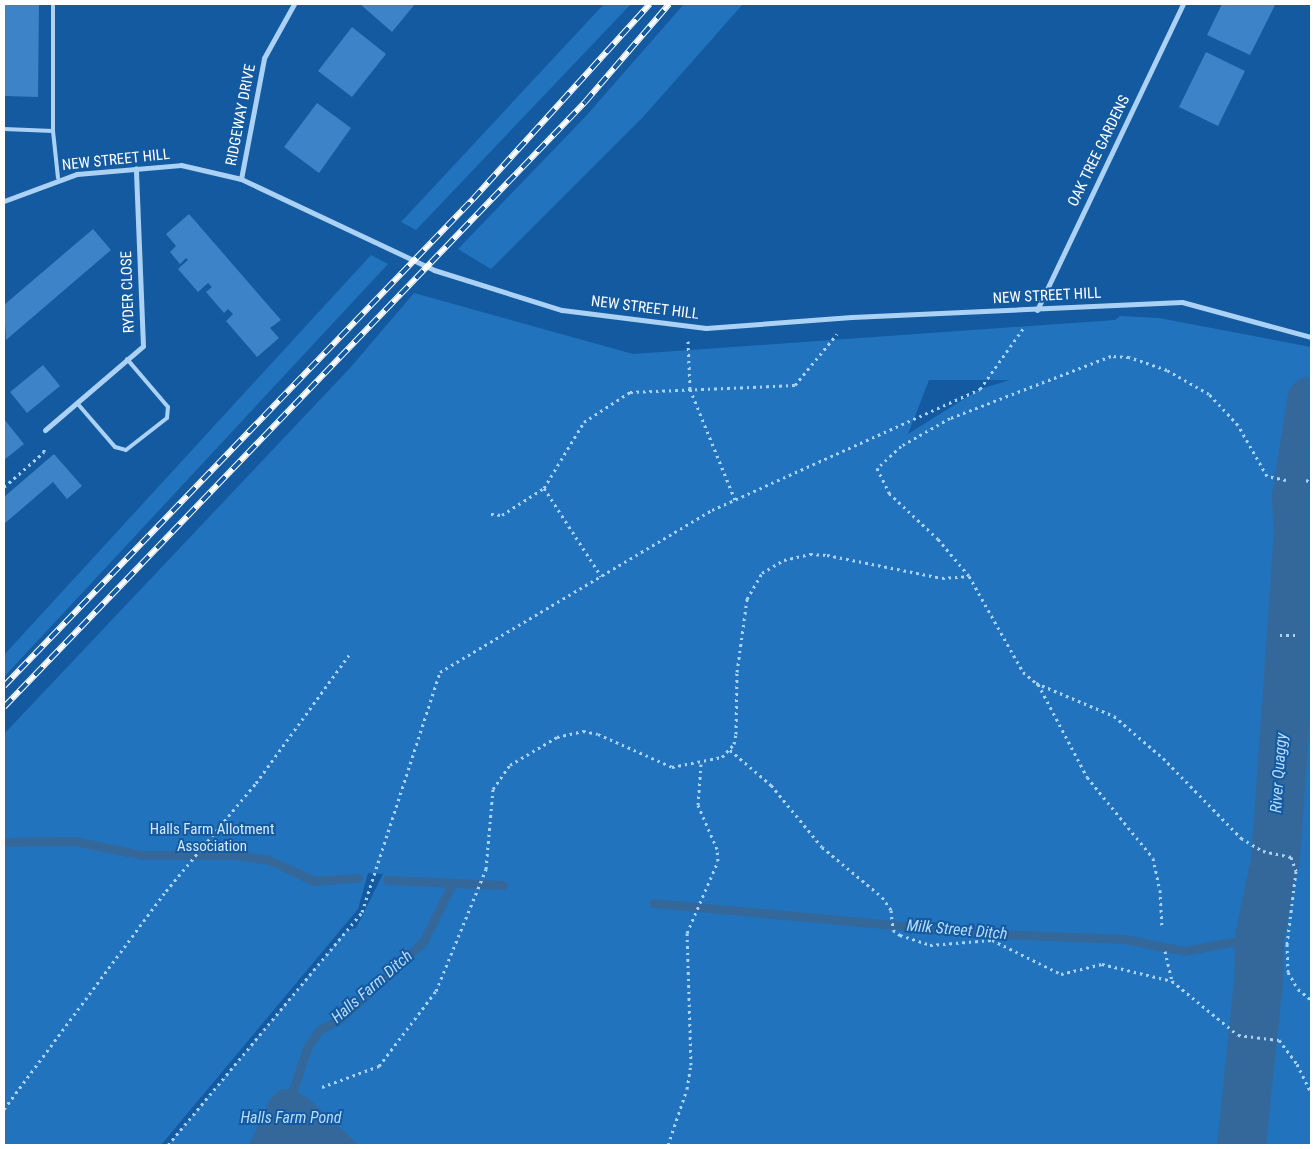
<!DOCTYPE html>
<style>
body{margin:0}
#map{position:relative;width:1315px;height:1149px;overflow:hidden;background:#135aa0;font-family:"Roboto Condensed",sans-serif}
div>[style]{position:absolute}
.green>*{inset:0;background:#2273bd}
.water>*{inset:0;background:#35689a}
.stream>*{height:9px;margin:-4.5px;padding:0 4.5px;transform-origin:4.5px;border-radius:4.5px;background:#35689a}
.river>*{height:49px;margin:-24.5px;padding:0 24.5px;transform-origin:24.5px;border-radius:24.5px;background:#35689a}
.building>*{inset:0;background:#3c83c7}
.path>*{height:3px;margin-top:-1.5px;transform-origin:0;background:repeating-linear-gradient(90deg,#abd1f4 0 2.5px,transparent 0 6.5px)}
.service>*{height:4px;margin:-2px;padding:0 2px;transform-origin:2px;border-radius:2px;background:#abd1f4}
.minor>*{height:5px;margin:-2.5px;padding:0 2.5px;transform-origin:2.5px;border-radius:2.5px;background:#abd1f4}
.rail>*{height:5.5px;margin-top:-2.75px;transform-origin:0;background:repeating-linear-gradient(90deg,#135aa0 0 11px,#fff 0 22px);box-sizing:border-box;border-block:1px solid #fff}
span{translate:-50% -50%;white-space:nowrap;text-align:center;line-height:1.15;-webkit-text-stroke:4px #135aa0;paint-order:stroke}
.street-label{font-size:15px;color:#fff}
.park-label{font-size:15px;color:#d4eafe}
.water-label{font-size:16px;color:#b8dbfb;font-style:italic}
.frame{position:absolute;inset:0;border:5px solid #fff;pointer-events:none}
</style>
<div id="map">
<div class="green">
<i style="clip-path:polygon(604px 4px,631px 4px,416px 230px,401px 222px)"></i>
<i style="clip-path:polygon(684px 4px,743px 4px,643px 117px,491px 269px,458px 249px,586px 116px)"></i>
<i style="clip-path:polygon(371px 255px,388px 264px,4px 677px,4px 655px)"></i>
<i style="clip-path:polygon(evenodd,414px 293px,633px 354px,1115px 320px,1120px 316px,1159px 318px,1311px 347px,1311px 1145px,168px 1145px,346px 931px,356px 928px,383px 874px,368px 873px,358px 909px,161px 1145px,4px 1145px,4px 734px,350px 368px,414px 293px,929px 380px,1010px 380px,980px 389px,908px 434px,929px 380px)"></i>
</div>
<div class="water">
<i style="clip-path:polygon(282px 1089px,293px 1090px,308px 1098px,359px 1145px,249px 1145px,271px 1097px)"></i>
</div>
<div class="stream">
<i style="left:4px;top:842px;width:70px;rotate:-0.8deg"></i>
<i style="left:74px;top:841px;width:69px;rotate:11.6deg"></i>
<i style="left:142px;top:855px;width:93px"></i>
<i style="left:235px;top:855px;width:34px;rotate:8deg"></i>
<i style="left:269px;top:860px;width:50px;rotate:25deg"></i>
<i style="left:314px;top:881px;width:44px;rotate:-3.9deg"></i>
<i style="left:387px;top:880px;width:116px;rotate:2.5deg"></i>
<i style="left:653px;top:903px;width:344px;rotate:5.2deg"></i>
<i style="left:996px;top:934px;width:128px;rotate:2.2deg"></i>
<i style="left:1124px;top:939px;width:61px;rotate:11.3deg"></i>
<i style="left:1184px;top:951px;width:76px;rotate:-10.6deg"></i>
<i style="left:293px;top:1090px;width:44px;rotate:-71.6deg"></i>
<i style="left:307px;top:1048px;width:22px;rotate:-56deg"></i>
<i style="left:319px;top:1030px;width:22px;rotate:-27deg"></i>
<i style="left:339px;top:1020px;width:115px;rotate:-42.9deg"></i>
<i style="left:423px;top:942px;width:65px;rotate:-63.4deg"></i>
</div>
<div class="river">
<i style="left:1241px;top:1145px;width:166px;rotate:-84.1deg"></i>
<i style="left:1258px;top:980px;width:43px;rotate:-88.7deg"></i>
<i style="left:1259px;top:937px;width:79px;rotate:-78.3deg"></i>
<i style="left:1275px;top:860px;width:332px;rotate:-86deg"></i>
<i style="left:1298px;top:529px;width:32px;rotate:-94deg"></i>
<i style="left:1296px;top:497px;width:98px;rotate:-81.2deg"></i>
</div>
<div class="building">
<i style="clip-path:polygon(4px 4px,39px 4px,38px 97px,4px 96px)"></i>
<i style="clip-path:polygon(360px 4px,415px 4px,392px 32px)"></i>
<i style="clip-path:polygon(1222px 4px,1275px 5px,1250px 55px,1207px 35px)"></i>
<i style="clip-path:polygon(352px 27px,386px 54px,352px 97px,318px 71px)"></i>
<i style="clip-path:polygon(1206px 52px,1245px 71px,1218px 126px,1179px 107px)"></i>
<i style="clip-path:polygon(317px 103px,351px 128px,319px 173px,284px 147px)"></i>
<i style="clip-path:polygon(189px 214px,281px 320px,270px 328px,279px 338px,257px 357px,226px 321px,233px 314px,228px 309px,224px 313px,206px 292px,212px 287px,208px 283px,198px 292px,178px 269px,188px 260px,186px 258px,180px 264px,170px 252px,176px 246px,166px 234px)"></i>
<i style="clip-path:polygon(93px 229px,111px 250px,6px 340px,4px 305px)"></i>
<i style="clip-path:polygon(43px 365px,60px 386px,27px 413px,10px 392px)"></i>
<i style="clip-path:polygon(4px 419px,24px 444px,4px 460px)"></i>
<i style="clip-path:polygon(54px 454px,82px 486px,67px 499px,53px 482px,4px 524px,4px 497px)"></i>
</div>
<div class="path">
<i style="left:688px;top:341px;width:48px;rotate:87.6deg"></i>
<i style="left:690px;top:389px;width:120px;rotate:67.9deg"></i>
<i style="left:1286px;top:480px;width:19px;rotate:-168deg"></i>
<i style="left:1267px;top:476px;width:59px;rotate:-119.6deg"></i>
<i style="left:1238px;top:425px;width:42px;rotate:-133.1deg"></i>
<i style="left:1209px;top:394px;width:48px;rotate:-150.3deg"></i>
<i style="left:1167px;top:370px;width:40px;rotate:-161.1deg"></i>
<i style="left:1129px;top:357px;width:18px;rotate:-177deg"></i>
<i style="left:1111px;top:356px;width:173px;rotate:158.9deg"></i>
<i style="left:950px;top:418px;width:56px;rotate:150.3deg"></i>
<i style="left:901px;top:446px;width:33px;rotate:137deg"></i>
<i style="left:877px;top:468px;width:28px;rotate:64deg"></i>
<i style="left:889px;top:493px;width:67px;rotate:43.2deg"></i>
<i style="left:938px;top:539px;width:48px;rotate:50deg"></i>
<i style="left:969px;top:576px;width:110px;rotate:60.6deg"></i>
<i style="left:1023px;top:672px;width:17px;rotate:40deg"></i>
<i style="left:1036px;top:683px;width:85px;rotate:22.9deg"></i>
<i style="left:1114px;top:716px;width:65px;rotate:40.6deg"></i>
<i style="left:1163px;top:758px;width:112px;rotate:45.7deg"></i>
<i style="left:1241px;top:838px;width:26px;rotate:31deg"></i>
<i style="left:1263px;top:851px;width:29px;rotate:12deg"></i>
<i style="left:1291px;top:857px;width:15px;rotate:70deg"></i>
<i style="left:1296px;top:871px;width:74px;rotate:97deg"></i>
<i style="left:1287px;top:944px;width:28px;rotate:88deg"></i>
<i style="left:1288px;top:972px;width:20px;rotate:60deg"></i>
<i style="left:1298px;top:989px;width:17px;rotate:40deg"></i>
<i style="left:1306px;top:480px;width:5px;rotate:22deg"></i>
<i style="left:4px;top:487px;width:53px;rotate:-41.2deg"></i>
<i style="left:44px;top:452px;width:6px;rotate:-90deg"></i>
<i style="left:544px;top:488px;width:105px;rotate:57.1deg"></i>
<i style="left:491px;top:514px;width:11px;rotate:5deg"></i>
<i style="left:502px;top:515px;width:50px;rotate:-32.7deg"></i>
<i style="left:544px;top:488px;width:77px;rotate:-58.8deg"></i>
<i style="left:584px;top:422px;width:55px;rotate:-33.1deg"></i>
<i style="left:630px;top:392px;width:165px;rotate:-2.4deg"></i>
<i style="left:795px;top:385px;width:66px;rotate:-50.5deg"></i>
<i style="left:1280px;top:635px;width:18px"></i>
<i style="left:1038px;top:684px;width:105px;rotate:62.2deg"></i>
<i style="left:1087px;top:777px;width:104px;rotate:50.8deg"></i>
<i style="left:1153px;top:858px;width:33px;rotate:78deg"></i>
<i style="left:1160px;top:890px;width:38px;rotate:87deg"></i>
<i style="left:730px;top:750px;width:54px;rotate:40.5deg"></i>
<i style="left:771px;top:785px;width:80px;rotate:50.6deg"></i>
<i style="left:822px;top:847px;width:78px;rotate:39.8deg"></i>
<i style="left:882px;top:897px;width:16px;rotate:55deg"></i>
<i style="left:891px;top:910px;width:20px;rotate:84deg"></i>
<i style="left:893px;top:930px;width:9px;rotate:36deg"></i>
<i style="left:900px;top:935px;width:32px;rotate:18deg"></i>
<i style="left:930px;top:945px;width:62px;rotate:-4.6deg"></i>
<i style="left:992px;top:940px;width:77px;rotate:26.2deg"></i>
<i style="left:1061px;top:974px;width:42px;rotate:-13.7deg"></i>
<i style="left:1102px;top:964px;width:72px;rotate:13.7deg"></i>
<i style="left:1172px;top:981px;width:85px;rotate:39.3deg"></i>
<i style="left:1238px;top:1035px;width:41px;rotate:7deg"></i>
<i style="left:1279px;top:1040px;width:30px;rotate:53deg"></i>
<i style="left:1297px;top:1064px;width:32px;rotate:64deg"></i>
<i style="left:1165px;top:951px;width:31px;rotate:77deg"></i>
<i style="left:322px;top:1087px;width:61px;rotate:-20.2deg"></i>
<i style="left:379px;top:1066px;width:94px;rotate:-52.8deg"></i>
<i style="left:436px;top:991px;width:132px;rotate:-67.7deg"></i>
<i style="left:486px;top:869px;width:80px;rotate:-85deg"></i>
<i style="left:493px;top:789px;width:29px;rotate:-55deg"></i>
<i style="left:510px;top:765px;width:55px;rotate:-30.8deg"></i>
<i style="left:557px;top:737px;width:27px;rotate:-13deg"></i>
<i style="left:583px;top:731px;width:15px;rotate:11deg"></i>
<i style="left:598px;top:734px;width:81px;rotate:24deg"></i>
<i style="left:672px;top:767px;width:51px;rotate:-11.3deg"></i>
<i style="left:722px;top:757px;width:18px;rotate:-47deg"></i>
<i style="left:734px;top:744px;width:10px;rotate:-79deg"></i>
<i style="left:736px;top:734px;width:62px;rotate:-89.1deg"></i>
<i style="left:737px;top:672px;width:74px;rotate:-82.2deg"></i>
<i style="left:747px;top:599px;width:30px;rotate:-60deg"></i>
<i style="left:762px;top:573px;width:26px;rotate:-31deg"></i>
<i style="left:784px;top:560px;width:27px;rotate:-13deg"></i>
<i style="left:810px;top:554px;width:17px;rotate:3deg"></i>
<i style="left:827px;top:555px;width:117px;rotate:11.3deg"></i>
<i style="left:942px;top:578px;width:26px;rotate:-4deg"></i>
<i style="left:4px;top:1109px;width:272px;rotate:-53.4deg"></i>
<i style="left:166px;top:891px;width:141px;rotate:-50.2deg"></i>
<i style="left:256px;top:783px;width:158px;rotate:-54deg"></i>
<i style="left:168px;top:1145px;width:303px;rotate:-50.2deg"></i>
<i style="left:362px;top:912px;width:252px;rotate:-72deg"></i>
<i style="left:440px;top:672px;width:317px;rotate:-30.8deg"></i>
<i style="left:712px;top:510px;width:294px;rotate:-24.3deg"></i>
<i style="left:980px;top:389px;width:77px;rotate:-54.5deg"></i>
<i style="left:668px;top:1145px;width:59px;rotate:-71.3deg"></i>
<i style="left:687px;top:1089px;width:24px;rotate:-81deg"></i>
<i style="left:691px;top:1065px;width:132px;rotate:-91.7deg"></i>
<i style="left:687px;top:933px;width:78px;rotate:-66.7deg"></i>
<i style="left:718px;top:861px;width:12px;rotate:-95deg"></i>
<i style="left:717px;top:849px;width:48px;rotate:-113.4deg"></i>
<i style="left:698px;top:805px;width:41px;rotate:-85.8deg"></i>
</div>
<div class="service">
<i style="left:4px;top:129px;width:49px;rotate:2.3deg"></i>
<i style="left:53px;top:131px;width:127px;rotate:-90deg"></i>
<i style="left:53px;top:131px;width:47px;rotate:83.9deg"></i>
<i style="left:77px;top:403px;width:58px;rotate:49.2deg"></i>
<i style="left:115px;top:447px;width:11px;rotate:15deg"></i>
<i style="left:126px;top:450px;width:52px;rotate:-38deg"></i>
<i style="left:167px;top:418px;width:11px;rotate:-85deg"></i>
<i style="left:168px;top:407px;width:63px;rotate:-130.5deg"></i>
</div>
<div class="minor">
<i style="left:241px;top:179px;width:123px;rotate:-79.2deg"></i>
<i style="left:264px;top:58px;width:62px;rotate:-60.9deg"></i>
<i style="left:4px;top:201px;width:78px;rotate:-20.3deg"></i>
<i style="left:77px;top:174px;width:104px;rotate:-4.9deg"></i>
<i style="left:181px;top:165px;width:62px;rotate:13.1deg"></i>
<i style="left:241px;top:179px;width:213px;rotate:25.2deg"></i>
<i style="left:434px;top:270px;width:134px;rotate:17.4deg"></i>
<i style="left:562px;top:310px;width:145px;rotate:7.1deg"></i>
<i style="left:706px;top:328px;width:146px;rotate:-4.3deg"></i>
<i style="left:852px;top:317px;width:330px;rotate:-2.6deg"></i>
<i style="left:1182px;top:302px;width:134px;rotate:15.2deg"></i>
<i style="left:1037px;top:310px;width:339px;rotate:-64.5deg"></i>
<i style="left:45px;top:430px;width:129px;rotate:-40.6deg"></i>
<i style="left:143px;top:346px;width:178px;rotate:-92.3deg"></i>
</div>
<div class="rail">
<i style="left:4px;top:686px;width:676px;rotate:-46.08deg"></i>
<i style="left:473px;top:199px;width:263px;rotate:-47.8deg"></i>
<i style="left:4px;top:707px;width:839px;rotate:-46.16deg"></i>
<i style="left:585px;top:102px;width:129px;rotate:-49.4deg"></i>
</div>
<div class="street-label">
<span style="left:241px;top:115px;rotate:-79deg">RIDGEWAY DRIVE</span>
<span style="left:1099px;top:151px;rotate:-64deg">OAK TREE GARDENS</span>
<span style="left:116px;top:160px;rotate:-6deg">NEW STREET HILL</span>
<span style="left:128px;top:292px;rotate:-92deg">RYDER CLOSE</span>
<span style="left:1047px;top:296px;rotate:-3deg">NEW STREET HILL</span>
<span style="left:645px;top:308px;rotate:7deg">NEW STREET HILL</span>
</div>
<div class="park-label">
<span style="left:212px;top:838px">Halls Farm Allotment<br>Association</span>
</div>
<div class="water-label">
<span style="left:1279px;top:773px;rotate:-86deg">River Quaggy</span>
<span style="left:957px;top:930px;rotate:5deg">Milk Street Ditch</span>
<span style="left:372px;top:987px;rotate:-41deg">Halls Farm Ditch</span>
<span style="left:291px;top:1118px">Halls Farm Pond</span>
</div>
<div class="frame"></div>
</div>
